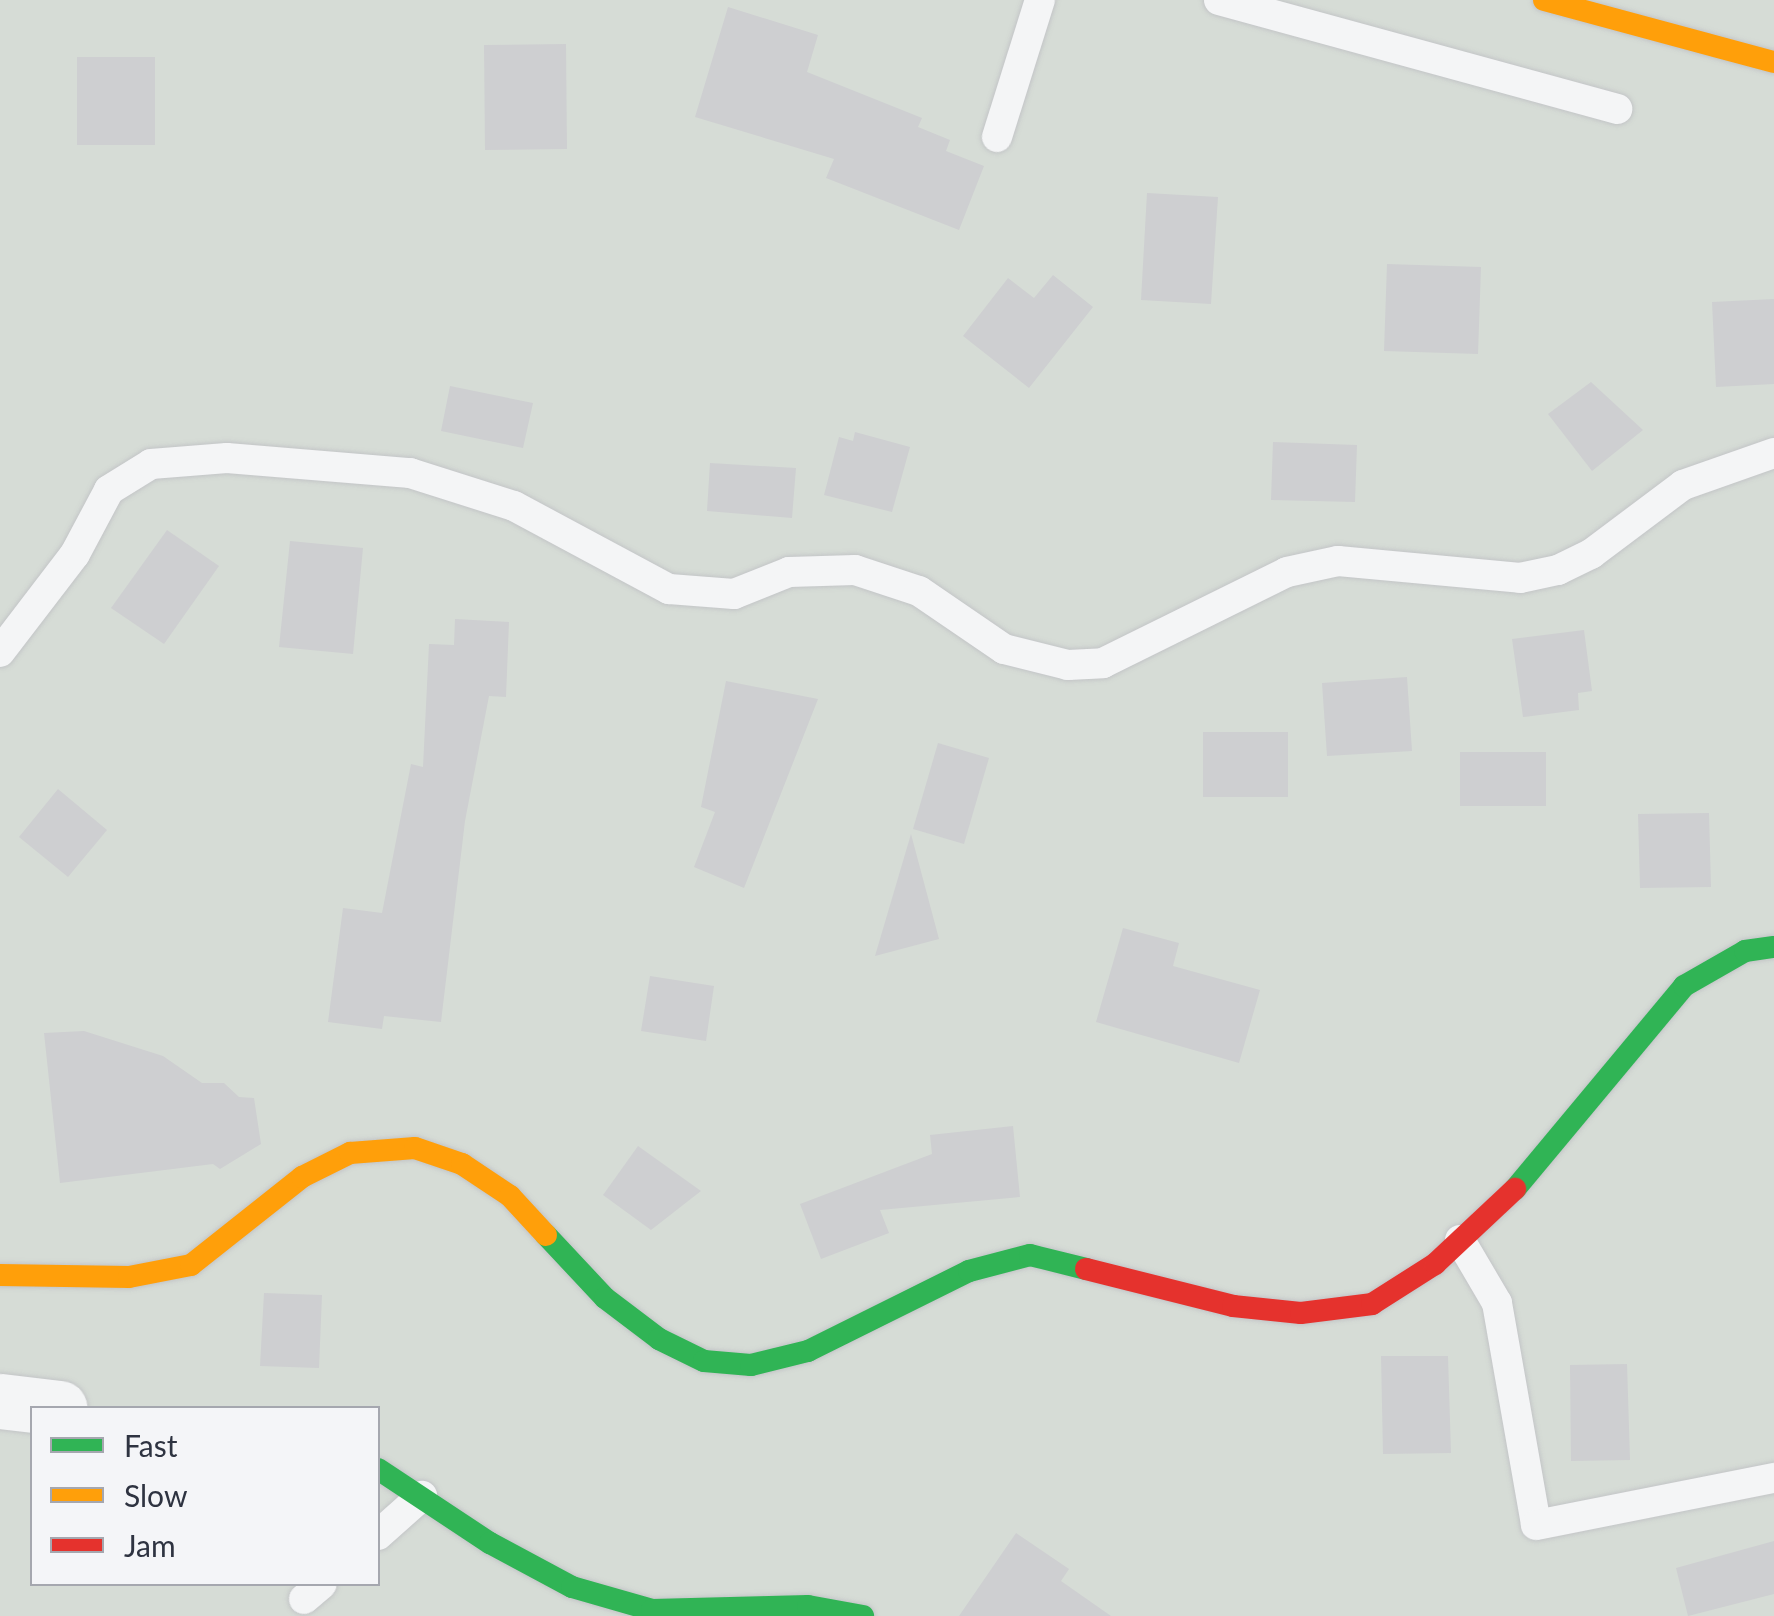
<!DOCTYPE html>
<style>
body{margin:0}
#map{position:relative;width:1774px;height:1616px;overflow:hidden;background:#e5e7e9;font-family:Lato,sans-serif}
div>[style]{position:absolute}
.green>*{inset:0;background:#d6dcd6}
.building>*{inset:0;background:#cecfd1}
.roads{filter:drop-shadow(0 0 2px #c3c5c7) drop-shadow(0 0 2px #c3c5c7)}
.lane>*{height:30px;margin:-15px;padding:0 15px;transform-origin:15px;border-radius:15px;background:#f4f5f6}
.street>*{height:55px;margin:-27.5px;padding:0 27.5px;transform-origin:27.5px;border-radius:27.5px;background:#f4f5f6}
.fast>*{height:22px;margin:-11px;padding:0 11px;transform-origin:11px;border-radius:11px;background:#30b455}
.slow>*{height:22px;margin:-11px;padding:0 11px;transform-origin:11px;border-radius:11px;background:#ff9f0a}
.jam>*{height:22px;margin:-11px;padding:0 11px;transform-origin:11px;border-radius:11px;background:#e5322d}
span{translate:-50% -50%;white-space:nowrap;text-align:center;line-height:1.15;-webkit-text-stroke:8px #f4f5f8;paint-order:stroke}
.legend{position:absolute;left:30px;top:1406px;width:350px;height:180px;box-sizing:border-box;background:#f4f5f8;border:2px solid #a5a7af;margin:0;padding:12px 18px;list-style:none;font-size:30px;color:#2e3341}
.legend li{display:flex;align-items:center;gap:20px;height:50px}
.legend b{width:50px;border:2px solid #a5a7af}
</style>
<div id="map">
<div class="green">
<i style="clip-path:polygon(evenodd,0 0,1774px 0,1774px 1616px,0 1616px,0 0,32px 1408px,378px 1408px,378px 1584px,32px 1584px,32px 1408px)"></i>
</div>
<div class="building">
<i style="clip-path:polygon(728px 7px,818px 35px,807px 72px,922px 118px,918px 127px,950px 140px,946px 151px,984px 166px,959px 230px,826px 178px,834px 159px,695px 117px)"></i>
<i style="clip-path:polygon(566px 44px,567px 149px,485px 150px,484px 45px)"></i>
<i style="clip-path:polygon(77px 57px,155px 57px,155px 145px,77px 145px)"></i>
<i style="clip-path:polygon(1147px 193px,1218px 197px,1211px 304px,1141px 300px)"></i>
<i style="clip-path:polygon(1387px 264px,1481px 267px,1478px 354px,1384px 351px)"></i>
<i style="clip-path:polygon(1053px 275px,1093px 307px,1029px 388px,963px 336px,1008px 278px,1034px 298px)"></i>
<i style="clip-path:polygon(1774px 299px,1774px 384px,1716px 387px,1712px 302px)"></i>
<i style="clip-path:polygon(1591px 382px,1643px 430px,1592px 471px,1548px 414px)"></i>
<i style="clip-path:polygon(450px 386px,533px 403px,523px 448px,441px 431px)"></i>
<i style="clip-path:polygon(855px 432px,910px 447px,892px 512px,824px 495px,839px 437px,853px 441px)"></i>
<i style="clip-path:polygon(1273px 442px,1357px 445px,1355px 502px,1271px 500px)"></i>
<i style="clip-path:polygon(710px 463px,796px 468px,792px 518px,707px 511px)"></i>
<i style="clip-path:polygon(167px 530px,219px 566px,164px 644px,111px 608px)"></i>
<i style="clip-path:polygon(290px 541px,363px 548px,353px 654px,279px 647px)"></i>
<i style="clip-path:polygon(455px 619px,509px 622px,506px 697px,489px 696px,465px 821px,441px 1022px,384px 1016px,382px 1029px,328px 1022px,343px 908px,382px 913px,411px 764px,423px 767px,429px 644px,454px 645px)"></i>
<i style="clip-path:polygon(1584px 630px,1592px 691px,1578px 693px,1579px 710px,1523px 717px,1512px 639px)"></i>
<i style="clip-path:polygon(1407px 677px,1412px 751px,1327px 756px,1322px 683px)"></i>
<i style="clip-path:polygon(726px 681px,818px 699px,744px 888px,694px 867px,715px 812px,701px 807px)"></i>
<i style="clip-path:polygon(1203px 732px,1288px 732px,1288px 797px,1203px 797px)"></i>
<i style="clip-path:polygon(938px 743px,989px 758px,964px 844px,913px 829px)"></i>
<i style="clip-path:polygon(1460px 752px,1546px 752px,1546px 806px,1460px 806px)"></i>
<i style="clip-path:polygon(58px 789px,107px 830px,68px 877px,19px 837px)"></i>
<i style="clip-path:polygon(1709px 813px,1711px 887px,1640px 888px,1638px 814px)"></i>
<i style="clip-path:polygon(911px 834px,939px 939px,875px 956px)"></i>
<i style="clip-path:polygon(1123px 928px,1179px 943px,1173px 966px,1260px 990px,1239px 1063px,1096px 1022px)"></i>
<i style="clip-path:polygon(650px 976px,714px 986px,706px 1041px,641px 1031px)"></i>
<i style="clip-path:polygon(84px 1031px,163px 1056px,202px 1083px,224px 1083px,239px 1097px,254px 1098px,261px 1144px,220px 1169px,213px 1164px,60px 1183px,44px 1033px)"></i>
<i style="clip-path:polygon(1013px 1126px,1020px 1197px,880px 1210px,889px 1233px,821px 1259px,800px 1204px,932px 1154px,930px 1135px)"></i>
<i style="clip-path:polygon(638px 1146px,701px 1191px,651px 1230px,603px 1195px)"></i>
<i style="clip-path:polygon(264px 1293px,322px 1295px,319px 1368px,260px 1366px)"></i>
<i style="clip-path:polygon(1381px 1356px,1448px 1356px,1451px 1453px,1383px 1454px)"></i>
<i style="clip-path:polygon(1627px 1364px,1630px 1460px,1571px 1461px,1570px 1365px)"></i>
<i style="clip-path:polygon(1016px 1533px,1069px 1569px,1061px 1581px,1111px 1616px,959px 1616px)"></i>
<i style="clip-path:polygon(1774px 1541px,1774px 1594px,1688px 1616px,1676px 1568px)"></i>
</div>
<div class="roads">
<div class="lane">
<i style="left:1219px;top:0;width:413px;rotate:15.3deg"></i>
<i style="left:997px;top:137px;width:144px;rotate:-72.6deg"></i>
<i style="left:0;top:652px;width:123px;rotate:-52.6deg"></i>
<i style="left:75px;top:554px;width:72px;rotate:-62deg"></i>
<i style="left:109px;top:490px;width:49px;rotate:-31.8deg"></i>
<i style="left:151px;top:464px;width:76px;rotate:-4.5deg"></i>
<i style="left:227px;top:458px;width:184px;rotate:4.7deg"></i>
<i style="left:410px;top:473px;width:109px;rotate:17.6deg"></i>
<i style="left:514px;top:506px;width:176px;rotate:28.2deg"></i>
<i style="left:669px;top:589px;width:65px;rotate:4.4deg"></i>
<i style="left:734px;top:594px;width:59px;rotate:-21.8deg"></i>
<i style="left:789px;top:572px;width:66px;rotate:-1.7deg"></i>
<i style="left:855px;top:570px;width:67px;rotate:18.2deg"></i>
<i style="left:919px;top:591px;width:103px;rotate:34.3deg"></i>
<i style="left:1004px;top:649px;width:66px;rotate:14deg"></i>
<i style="left:1068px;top:665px;width:35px;rotate:-3deg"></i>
<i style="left:1103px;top:663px;width:205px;rotate:-26.3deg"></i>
<i style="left:1287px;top:572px;width:52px;rotate:-12.2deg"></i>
<i style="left:1338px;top:561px;width:183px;rotate:5.3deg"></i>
<i style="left:1520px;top:578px;width:39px;rotate:-12deg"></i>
<i style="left:1558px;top:570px;width:37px;rotate:-26deg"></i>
<i style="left:1591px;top:554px;width:115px;rotate:-36.9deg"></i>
<i style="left:1683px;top:485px;width:96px;rotate:-19.4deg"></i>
<i style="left:1460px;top:1240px;width:73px;rotate:59.6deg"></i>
<i style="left:1497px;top:1303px;width:225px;rotate:80deg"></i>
<i style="left:1536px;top:1525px;width:243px;rotate:-11.2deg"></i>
<i style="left:378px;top:1535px;width:59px;rotate:-41.6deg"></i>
<i style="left:304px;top:1599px;width:23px;rotate:-40deg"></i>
</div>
<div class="street">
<i style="left:0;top:1401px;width:60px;rotate:6.7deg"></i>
</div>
<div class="fast">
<i style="left:1515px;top:1189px;width:264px;rotate:-50.2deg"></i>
<i style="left:1684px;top:986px;width:70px;rotate:-29.8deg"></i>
<i style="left:1745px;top:951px;width:29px;rotate:-8deg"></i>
<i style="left:546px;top:1235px;width:86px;rotate:46.9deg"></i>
<i style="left:605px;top:1298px;width:68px;rotate:37.2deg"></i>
<i style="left:659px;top:1339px;width:50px;rotate:26.1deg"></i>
<i style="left:704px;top:1361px;width:47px;rotate:4.9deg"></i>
<i style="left:751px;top:1365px;width:59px;rotate:-13.8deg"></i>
<i style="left:808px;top:1351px;width:180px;rotate:-26.4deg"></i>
<i style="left:969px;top:1271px;width:63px;rotate:-14.7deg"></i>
<i style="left:1030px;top:1255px;width:58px;rotate:14deg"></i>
<i style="left:378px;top:1469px;width:134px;rotate:33.5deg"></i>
<i style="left:490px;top:1543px;width:93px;rotate:28.2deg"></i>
<i style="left:572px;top:1587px;width:83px;rotate:16deg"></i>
<i style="left:652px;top:1610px;width:156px;rotate:-1.5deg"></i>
<i style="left:808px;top:1606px;width:56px;rotate:10.3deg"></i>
</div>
<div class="slow">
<i style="left:1544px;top:0;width:238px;rotate:15.1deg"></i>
<i style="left:0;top:1275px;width:129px;rotate:0.9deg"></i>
<i style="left:129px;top:1277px;width:63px;rotate:-11deg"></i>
<i style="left:191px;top:1265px;width:142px;rotate:-38.4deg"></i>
<i style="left:302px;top:1177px;width:54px;rotate:-26.6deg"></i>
<i style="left:350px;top:1153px;width:65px;rotate:-4.4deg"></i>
<i style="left:415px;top:1148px;width:50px;rotate:18.8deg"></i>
<i style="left:462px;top:1164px;width:58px;rotate:33.7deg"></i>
<i style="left:510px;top:1196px;width:53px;rotate:47.3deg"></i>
</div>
<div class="jam">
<i style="left:1086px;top:1269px;width:152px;rotate:14.1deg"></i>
<i style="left:1233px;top:1306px;width:68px;rotate:5.9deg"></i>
<i style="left:1301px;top:1313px;width:72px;rotate:-7.2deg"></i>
<i style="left:1372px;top:1304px;width:75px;rotate:-32.4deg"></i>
<i style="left:1435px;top:1264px;width:110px;rotate:-43.2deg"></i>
</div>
</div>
<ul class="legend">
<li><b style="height:12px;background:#30b455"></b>Fast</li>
<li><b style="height:12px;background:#ff9f0a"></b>Slow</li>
<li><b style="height:12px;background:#e5322d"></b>Jam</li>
</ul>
</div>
